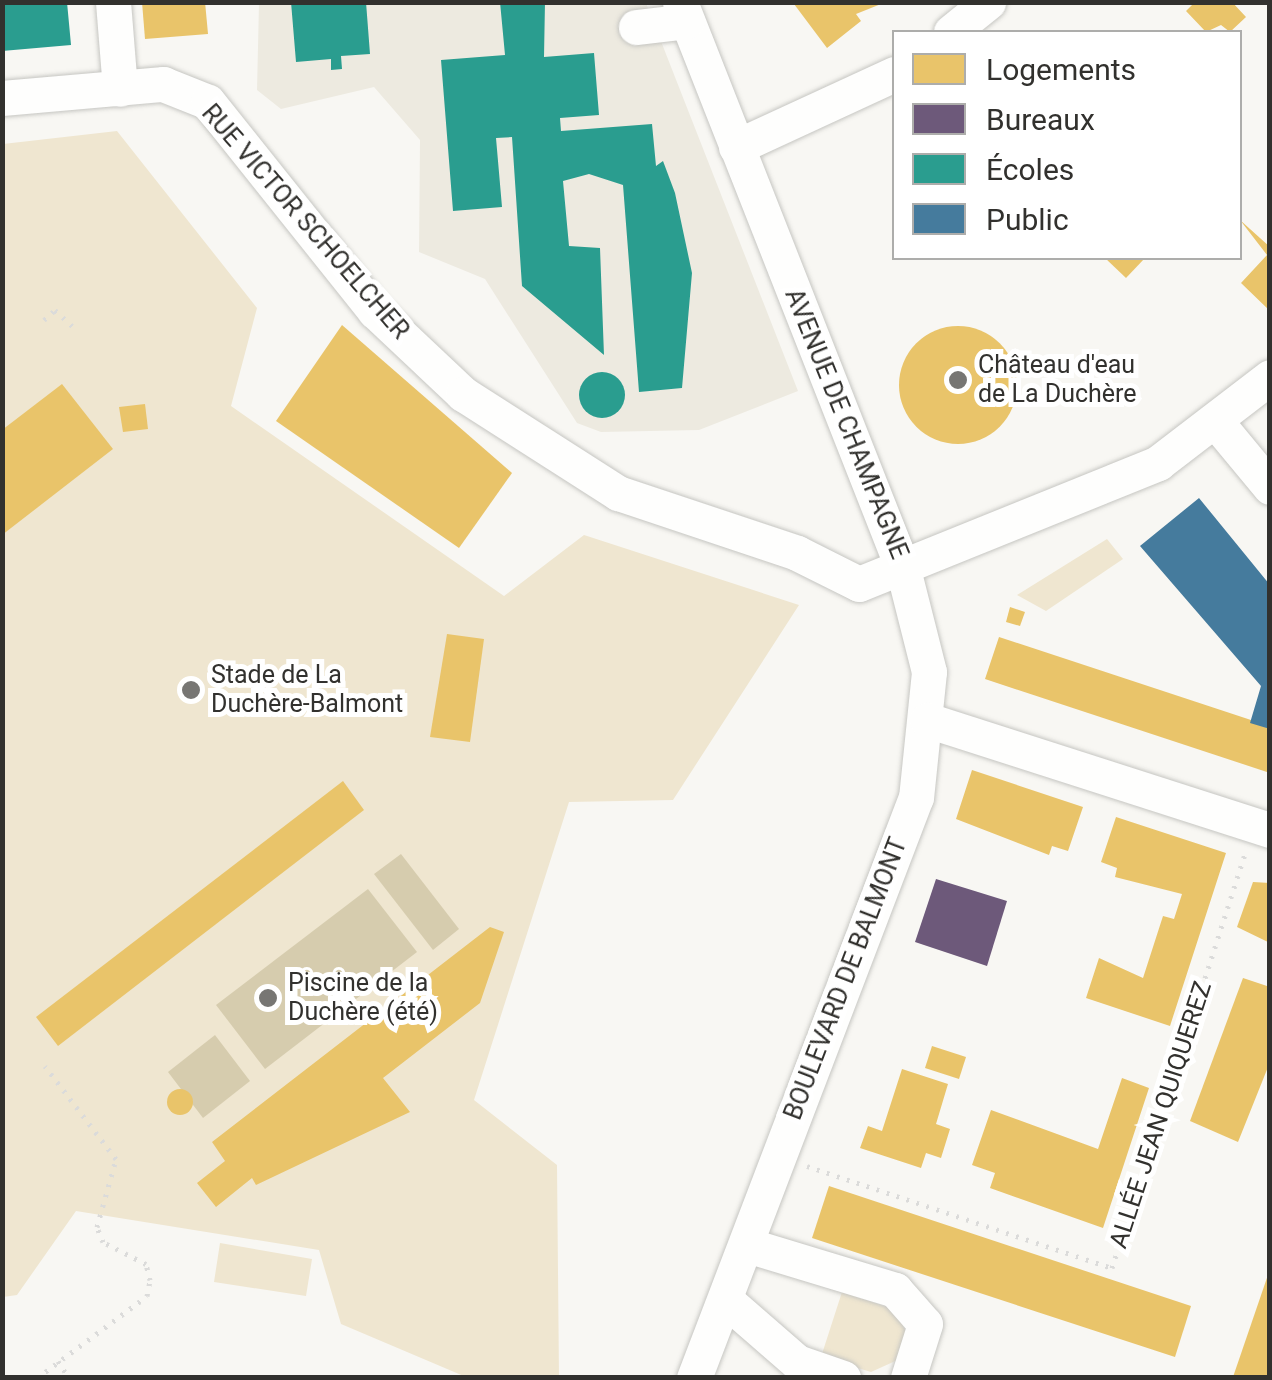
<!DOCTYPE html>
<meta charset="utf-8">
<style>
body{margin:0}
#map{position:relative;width:1272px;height:1380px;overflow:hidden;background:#f8f7f3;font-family:Roboto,sans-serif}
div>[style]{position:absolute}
.built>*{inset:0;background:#edeae0}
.green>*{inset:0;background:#efe6d0}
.water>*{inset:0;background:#d6ccae}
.homes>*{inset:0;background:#e9c46a}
.round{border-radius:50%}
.offices>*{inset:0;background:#6d597a}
.schools>*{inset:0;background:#2a9d8f}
.public>*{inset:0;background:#457b9d}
.path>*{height:5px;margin-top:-2.5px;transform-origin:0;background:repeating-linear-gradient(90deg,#dbdbda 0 2.5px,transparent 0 10.5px)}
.roads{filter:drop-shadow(0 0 2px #c6c6c2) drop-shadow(0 0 2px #c6c6c2)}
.minor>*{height:35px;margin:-17.5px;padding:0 17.5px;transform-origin:17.5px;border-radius:17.5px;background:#fefefd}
.dots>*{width:28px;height:28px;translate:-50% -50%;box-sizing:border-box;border:5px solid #fff;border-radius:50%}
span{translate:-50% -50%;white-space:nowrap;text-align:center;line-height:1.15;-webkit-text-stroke:10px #fff;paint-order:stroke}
.street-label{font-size:25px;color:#32312e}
.poi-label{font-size:25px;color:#32312e}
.left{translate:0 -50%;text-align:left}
.frame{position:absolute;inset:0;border:5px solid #32312e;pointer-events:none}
.legend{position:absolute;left:892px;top:30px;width:350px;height:230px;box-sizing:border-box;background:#fff;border:2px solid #adadab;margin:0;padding:12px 18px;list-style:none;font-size:30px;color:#32312e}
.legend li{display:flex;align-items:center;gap:20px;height:50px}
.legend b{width:50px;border:2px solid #adadab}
</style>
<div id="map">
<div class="built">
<i style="clip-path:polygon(259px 3px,646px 3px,798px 391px,699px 430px,601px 432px,577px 423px,485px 279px,419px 252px,420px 140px,374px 87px,281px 109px,257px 90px)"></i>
</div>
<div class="green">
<i style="clip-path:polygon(117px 131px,257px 308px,231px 406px,504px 596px,584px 535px,799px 605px,673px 800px,569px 802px,474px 1100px,557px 1165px,559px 1377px,466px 1377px,341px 1324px,319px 1250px,76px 1211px,17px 1295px,3px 1297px,3px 144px)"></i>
<i style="clip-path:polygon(1107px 539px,1123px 559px,1046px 611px,1017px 595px)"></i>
<i style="clip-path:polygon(220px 1243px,312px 1259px,306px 1296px,214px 1282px)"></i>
<i style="clip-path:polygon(842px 1292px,896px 1310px,908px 1337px,902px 1358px,871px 1372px,821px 1357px)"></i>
</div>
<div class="water">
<i style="clip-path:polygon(401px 854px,459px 929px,433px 950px,374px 874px)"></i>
<i style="clip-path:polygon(368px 889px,417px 952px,265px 1069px,216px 1005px)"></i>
<i style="clip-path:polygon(215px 1035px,250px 1081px,203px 1118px,168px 1072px)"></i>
</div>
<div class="homes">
<i style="clip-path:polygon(142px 2px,205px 2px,208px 34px,145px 39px)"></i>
<i style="clip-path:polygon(886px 2px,856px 14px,861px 21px,827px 48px,794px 4px)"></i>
<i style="clip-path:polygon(1195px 2px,1232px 2px,1246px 17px,1230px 32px,1221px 25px,1206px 32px,1186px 11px)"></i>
<i style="clip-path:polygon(1240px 220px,1270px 247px,1270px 311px,1241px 283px,1267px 255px)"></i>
<i style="clip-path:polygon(1105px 258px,1145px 258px,1126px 278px)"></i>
<i style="clip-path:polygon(342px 325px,512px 473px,459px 548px,276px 421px)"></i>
<i class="round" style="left:899px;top:326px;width:118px;height:118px"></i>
<i style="clip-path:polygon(62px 384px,113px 449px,2px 535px,2px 430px)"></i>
<i style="clip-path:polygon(145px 404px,148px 429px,123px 432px,119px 407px)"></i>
<i style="clip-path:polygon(1010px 607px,1025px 612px,1020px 626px,1006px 622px)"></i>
<i style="clip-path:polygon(447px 634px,484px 639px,470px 742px,430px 737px)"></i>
<i style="clip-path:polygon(999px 637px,1251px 720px,1270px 729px,1270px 773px,985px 679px)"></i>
<i style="clip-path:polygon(972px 770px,1083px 807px,1068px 851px,1052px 846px,1049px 855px,956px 819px)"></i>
<i style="clip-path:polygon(343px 781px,364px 810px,58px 1046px,36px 1017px)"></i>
<i style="clip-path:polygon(1116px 817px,1226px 853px,1170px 1026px,1086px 998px,1099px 958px,1143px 978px,1163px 916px,1174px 919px,1182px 894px,1115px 877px,1117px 868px,1101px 862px)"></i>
<i style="clip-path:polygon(1253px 882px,1270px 883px,1270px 943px,1237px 927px)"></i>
<i style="clip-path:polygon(490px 927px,504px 932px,480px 1003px,383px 1078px,410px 1112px,256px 1185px,252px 1178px,216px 1207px,197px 1183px,225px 1161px,212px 1142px)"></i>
<i style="clip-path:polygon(1243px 978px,1270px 987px,1270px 1062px,1238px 1142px,1190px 1121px)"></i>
<i style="clip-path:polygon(932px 1046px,966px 1057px,959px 1079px,925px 1068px)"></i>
<i style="clip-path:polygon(902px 1069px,948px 1084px,936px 1124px,950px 1129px,941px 1158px,926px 1153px,921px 1168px,860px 1148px,868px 1126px,882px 1131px)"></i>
<i style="clip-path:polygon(1122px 1078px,1149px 1088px,1103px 1228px,990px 1188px,995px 1173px,972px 1165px,991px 1110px,1098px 1149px)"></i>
<i class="round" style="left:167px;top:1089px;width:26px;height:26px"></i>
<i style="clip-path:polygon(829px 1186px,1191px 1306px,1175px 1357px,812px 1238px)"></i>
<i style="clip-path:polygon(1270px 1269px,1270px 1378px,1236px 1378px,1233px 1377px)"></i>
</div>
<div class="offices">
<i style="clip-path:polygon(936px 879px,1007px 901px,987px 966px,915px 942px)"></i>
</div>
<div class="schools">
<i style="clip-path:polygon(2px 2px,67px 2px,71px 45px,2px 51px)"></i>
<i style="clip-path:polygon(291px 2px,366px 2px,370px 54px,341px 56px,342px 69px,331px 70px,331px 59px,296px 62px)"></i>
<i style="clip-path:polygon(500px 2px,545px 2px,544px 57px,594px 53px,599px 115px,560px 118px,561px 131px,652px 124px,656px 166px,663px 161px,675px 193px,692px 273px,682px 388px,639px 392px,623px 185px,589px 174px,563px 181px,569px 246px,600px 248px,604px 355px,522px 286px,512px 137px,496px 138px,502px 207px,453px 211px,441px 60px,505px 55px)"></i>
<i class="round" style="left:579px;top:372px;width:46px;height:46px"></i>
</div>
<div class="public">
<i style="clip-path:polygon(1199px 498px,1270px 585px,1270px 729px,1250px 723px,1261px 686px,1140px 546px)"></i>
</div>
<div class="path">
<i style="left:44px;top:320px;width:15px;rotate:-42deg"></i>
<i style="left:55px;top:310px;width:26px;rotate:43deg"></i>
<i style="left:807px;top:1166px;width:322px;rotate:18.5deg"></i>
<i style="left:1112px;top:1268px;width:438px;rotate:-72.2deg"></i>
<i style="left:58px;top:1361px;width:20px;rotate:57deg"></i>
<i style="left:2px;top:1375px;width:15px;rotate:11deg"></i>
<i style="left:37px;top:1378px;width:137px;rotate:-36.7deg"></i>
<i style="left:147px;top:1296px;width:16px;rotate:-79deg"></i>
<i style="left:150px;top:1280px;width:16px;rotate:-104deg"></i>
<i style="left:146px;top:1264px;width:48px;rotate:-152.9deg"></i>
<i style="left:103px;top:1242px;width:16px;rotate:-112deg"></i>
<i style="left:97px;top:1227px;width:71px;rotate:-74.4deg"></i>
<i style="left:116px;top:1159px;width:117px;rotate:-127.4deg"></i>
</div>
<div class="roads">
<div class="minor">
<i style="left:113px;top:2px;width:87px;rotate:85.4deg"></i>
<i style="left:680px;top:2px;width:609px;rotate:68.53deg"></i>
<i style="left:903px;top:569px;width:106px;rotate:75.8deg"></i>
<i style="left:929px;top:672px;width:126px;rotate:95.9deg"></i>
<i style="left:916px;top:797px;width:622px;rotate:110.91deg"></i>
<i style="left:636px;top:27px;width:51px;rotate:-6.7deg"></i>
<i style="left:951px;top:32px;width:48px;rotate:-39deg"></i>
<i style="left:2px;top:98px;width:162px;rotate:-5deg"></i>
<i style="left:163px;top:84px;width:48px;rotate:21.8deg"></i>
<i style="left:208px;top:102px;width:268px;rotate:51.4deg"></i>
<i style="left:375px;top:311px;width:121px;rotate:43.3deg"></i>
<i style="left:463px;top:394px;width:184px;rotate:32.6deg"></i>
<i style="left:618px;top:493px;width:189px;rotate:18.5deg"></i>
<i style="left:797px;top:553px;width:69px;rotate:26.6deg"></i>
<i style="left:859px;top:584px;width:323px;rotate:-22deg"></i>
<i style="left:1158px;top:463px;width:141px;rotate:-37.5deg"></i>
<i style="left:736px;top:147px;width:174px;rotate:-24.8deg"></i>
<i style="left:1217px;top:423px;width:83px;rotate:50.4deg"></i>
<i style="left:927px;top:720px;width:360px;rotate:17.8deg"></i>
<i style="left:747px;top:1245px;width:155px;rotate:16.9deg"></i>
<i style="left:895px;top:1290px;width:45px;rotate:48.6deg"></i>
<i style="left:925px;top:1324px;width:57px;rotate:107.5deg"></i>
<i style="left:728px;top:1302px;width:91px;rotate:41deg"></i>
<i style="left:797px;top:1362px;width:49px;rotate:19.2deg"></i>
</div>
</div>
<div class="dots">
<i style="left:958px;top:380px;background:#777673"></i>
<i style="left:191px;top:690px;background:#777673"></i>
<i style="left:268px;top:998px;background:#777673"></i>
</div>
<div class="street-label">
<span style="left:305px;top:222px;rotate:49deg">RUE VICTOR SCHOELCHER</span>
<span style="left:846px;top:424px;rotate:68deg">AVENUE DE CHAMPAGNE</span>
<span style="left:846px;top:979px;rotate:-69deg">BOULEVARD DE BALMONT</span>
<span style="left:1161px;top:1115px;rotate:-72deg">ALLÉE JEAN QUIQUEREZ</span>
</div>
<div class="poi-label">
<span class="left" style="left:978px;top:380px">Château d'eau<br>de La Duchère</span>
<span class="left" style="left:211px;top:690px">Stade de La<br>Duchère-Balmont</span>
<span class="left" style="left:288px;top:998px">Piscine de la<br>Duchère (été)</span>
</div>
<div class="frame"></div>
<ul class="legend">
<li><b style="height:28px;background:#e9c46a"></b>Logements</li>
<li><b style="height:28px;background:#6d597a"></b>Bureaux</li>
<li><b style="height:28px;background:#2a9d8f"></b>Écoles</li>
<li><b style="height:28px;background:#457b9d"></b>Public</li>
</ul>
</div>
